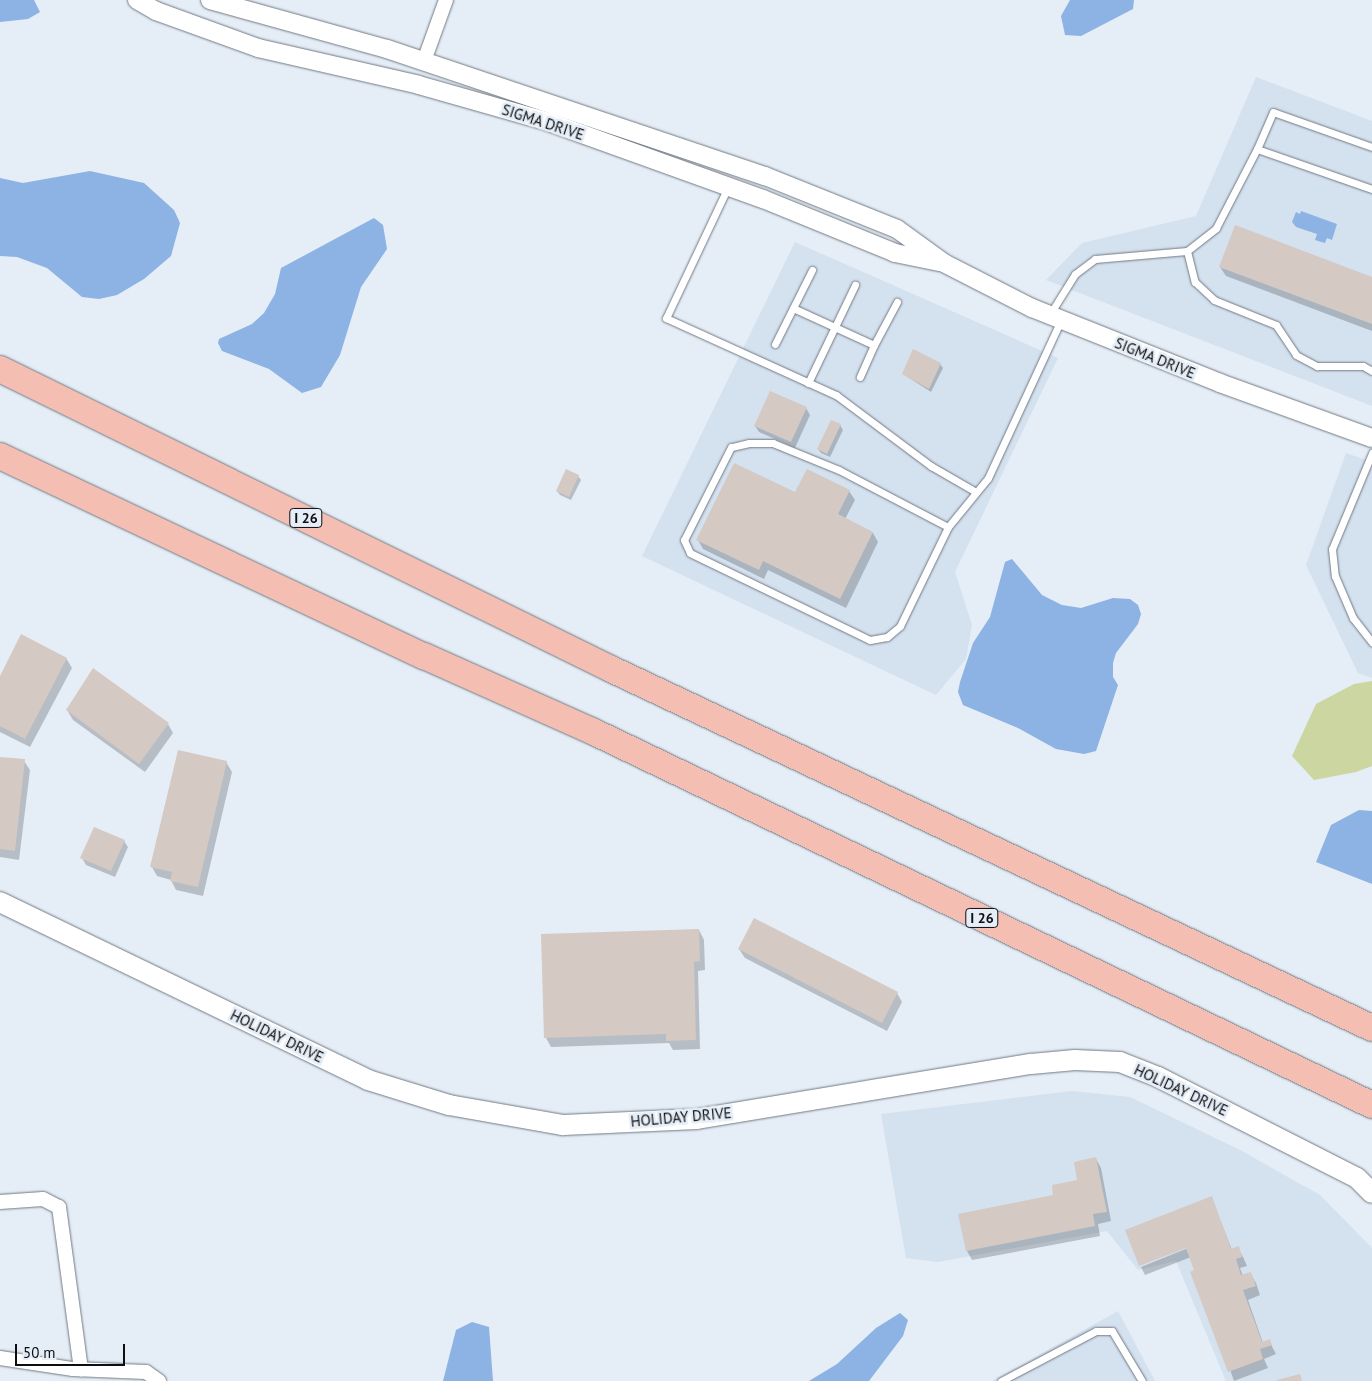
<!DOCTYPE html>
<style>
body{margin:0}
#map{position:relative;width:1372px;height:1381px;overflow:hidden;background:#e5edf6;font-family:"PT Sans",sans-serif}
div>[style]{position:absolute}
.built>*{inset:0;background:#d4e1ef}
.green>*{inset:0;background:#ccd6a1}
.water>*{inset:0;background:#8db2e4}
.shadow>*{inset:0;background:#0003}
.building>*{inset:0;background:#d4c9c3}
.roads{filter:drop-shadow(0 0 1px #717981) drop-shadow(0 0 1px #717981)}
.service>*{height:7px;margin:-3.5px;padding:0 3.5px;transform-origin:3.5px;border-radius:3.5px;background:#fff}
.minor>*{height:14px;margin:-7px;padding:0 7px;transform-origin:7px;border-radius:7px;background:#fff}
.tertiary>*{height:18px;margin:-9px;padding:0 9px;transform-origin:9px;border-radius:9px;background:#fff}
.secondary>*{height:20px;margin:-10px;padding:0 10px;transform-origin:10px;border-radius:10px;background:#fff}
.motorway>*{height:26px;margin:-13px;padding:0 13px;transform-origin:13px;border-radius:13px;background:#f4beb2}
span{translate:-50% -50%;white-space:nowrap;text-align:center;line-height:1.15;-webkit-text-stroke:5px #e5edf6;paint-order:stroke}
.shield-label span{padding:1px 4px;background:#e5edf6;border:1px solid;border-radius:4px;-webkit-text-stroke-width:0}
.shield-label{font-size:14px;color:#0c0e11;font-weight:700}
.street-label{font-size:15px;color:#0c0e11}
.scale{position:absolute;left:15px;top:1344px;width:110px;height:22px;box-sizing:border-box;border:2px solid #0c0e11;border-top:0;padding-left:6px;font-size:15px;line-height:18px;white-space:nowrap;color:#0c0e11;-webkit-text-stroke:4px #e5edf6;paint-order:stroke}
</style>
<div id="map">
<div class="built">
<i style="clip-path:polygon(1256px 77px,1372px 121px,1372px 406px,1046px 280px,1082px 243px,1196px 216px)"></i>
<i style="clip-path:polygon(795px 242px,1058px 358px,955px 572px,972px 625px,966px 659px,936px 695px,642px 556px)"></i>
<i style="clip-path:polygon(1346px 453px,1372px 462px,1372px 678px,1358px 673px,1306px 565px)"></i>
<i style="clip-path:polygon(1072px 1091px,1130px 1097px,1240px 1150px,1320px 1195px,1372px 1248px,1372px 1381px,1226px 1381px,1176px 1261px,1138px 1270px,1107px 1231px,938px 1262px,906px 1258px,881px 1114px)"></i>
<i style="clip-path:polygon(1118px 1311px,1155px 1381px,992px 1381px)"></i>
</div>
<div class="green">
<i style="clip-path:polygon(1372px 681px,1372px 766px,1356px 772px,1314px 780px,1292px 756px,1316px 704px,1354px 684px)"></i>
</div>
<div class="water">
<i style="clip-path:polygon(0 0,34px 0,40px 12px,28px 19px,0 22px)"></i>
<i style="clip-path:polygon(1070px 0,1134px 0,1133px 9px,1081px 36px,1065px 35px,1061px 16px)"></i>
<i style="clip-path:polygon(90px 171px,144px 183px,174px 210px,180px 223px,171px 256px,144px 279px,117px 295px,99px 299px,82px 297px,47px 268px,17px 257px,0 256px,0 178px,23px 183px)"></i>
<i style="clip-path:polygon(1301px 211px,1337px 224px,1332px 240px,1327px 238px,1325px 243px,1315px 240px,1317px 234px,1296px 227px,1292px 222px,1296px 212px,1300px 214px)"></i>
<i style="clip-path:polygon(374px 218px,383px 225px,387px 249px,361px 287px,340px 355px,321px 387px,302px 393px,269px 369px,222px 351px,218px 343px,219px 339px,252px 324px,264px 313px,275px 294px,281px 268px)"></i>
<i style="clip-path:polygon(1012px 559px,1042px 595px,1062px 605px,1081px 608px,1113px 598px,1130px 599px,1138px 605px,1141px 614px,1138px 624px,1116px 653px,1113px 663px,1113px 677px,1118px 685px,1096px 751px,1084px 754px,1056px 749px,1018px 728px,963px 705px,958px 692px,960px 682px,973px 643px,990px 617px,1005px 562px)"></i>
<i style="clip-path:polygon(1359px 810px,1372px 811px,1372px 884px,1316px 862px,1331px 825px)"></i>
<i style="clip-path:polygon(900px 1313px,908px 1320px,903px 1336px,869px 1381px,809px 1381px,837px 1364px,876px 1328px)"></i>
<i style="clip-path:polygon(472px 1322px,489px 1327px,493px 1381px,443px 1381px,456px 1330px)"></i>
</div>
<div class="shadow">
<i style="clip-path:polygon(1220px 267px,1372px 278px,1372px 331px,1226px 276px)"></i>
<i style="clip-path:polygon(940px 364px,943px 368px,931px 392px,903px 374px)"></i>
<i style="clip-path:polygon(806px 408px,810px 415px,795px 448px,759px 432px,755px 426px)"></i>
<i style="clip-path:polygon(840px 425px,843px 430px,830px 457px,821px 453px,818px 449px)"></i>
<i style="clip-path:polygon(578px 476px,581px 480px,571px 500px,560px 495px,557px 491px)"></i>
<i style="clip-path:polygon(849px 491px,855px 500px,845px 519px,873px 533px,878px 542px,846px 608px,768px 570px,764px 579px,703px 549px,698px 540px,796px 494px)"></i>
<i style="clip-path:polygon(66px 658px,72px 668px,30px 747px,0 732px,0 681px)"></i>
<i style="clip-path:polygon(67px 710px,168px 724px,173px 733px,145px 772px,73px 720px)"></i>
<i style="clip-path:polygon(0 758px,24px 761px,30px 770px,19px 860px,0 857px)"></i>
<i style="clip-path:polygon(226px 762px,232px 772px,203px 896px,176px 890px,171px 880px,157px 876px,152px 867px)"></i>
<i style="clip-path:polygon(124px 841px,128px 847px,115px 877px,86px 865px,82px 858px)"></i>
<i style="clip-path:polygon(699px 930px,704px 940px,705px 970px,698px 971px,700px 1049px,673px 1050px,669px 1043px,551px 1047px,546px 1038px)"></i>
<i style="clip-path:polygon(739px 949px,897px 993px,902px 1002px,887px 1031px,745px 958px)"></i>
<i style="clip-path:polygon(1096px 1159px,1101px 1168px,1111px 1221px,1098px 1224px,1100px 1236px,972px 1260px,967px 1251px,1079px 1181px)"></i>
<i style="clip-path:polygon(1211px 1197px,1232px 1250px,1238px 1248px,1243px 1257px,1247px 1266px,1240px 1268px,1243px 1276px,1250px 1273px,1256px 1283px,1260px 1295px,1248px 1300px,1263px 1343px,1269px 1341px,1276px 1354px,1264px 1359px,1268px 1368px,1234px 1381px,1191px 1257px,1145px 1275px,1141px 1267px,1193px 1246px)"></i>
</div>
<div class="building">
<i style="clip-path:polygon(1235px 225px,1372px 277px,1372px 324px,1219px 267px)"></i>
<i style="clip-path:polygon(913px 349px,941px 363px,929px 389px,902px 374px)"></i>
<i style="clip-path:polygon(770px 391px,807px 407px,791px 442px,754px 426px)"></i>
<i style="clip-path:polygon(831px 420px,841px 424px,827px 454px,817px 449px)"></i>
<i style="clip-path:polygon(734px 463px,795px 492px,807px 469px,850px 490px,838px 514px,873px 532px,840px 599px,763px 561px,759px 570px,696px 540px)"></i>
<i style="clip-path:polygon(566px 469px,579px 475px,569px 497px,556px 491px)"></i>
<i style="clip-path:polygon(21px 634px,67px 658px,25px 739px,0 726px,0 676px)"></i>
<i style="clip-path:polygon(93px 668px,169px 723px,139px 764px,66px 710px)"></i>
<i style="clip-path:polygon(178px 750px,227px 761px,198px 887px,170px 881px,172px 872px,150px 867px)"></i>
<i style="clip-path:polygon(0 757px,25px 759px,15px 851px,0 849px)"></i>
<i style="clip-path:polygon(94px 827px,125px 840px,111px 871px,80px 858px)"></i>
<i style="clip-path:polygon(754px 918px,898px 992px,882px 1023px,738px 949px)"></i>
<i style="clip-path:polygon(699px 929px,700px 961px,694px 962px,696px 1040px,666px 1041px,666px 1034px,544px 1038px,541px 934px)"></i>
<i style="clip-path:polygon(1096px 1157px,1107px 1212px,1093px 1214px,1095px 1226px,966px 1251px,958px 1214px,1053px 1195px,1052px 1185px,1077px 1180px,1074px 1162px)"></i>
<i style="clip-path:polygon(1212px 1196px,1231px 1249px,1239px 1246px,1242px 1257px,1236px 1259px,1241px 1275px,1251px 1272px,1256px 1286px,1243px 1290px,1262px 1342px,1270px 1339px,1272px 1345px,1260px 1349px,1263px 1359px,1228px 1372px,1190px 1272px,1194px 1270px,1186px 1248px,1139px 1266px,1125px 1230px)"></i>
<i style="clip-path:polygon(1300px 1374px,1302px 1381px,1277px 1381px,1277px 1380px)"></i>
</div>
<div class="roads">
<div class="service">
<i style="left:1257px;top:149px;width:40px;rotate:-66.6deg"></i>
<i style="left:1273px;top:112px;width:105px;rotate:19.5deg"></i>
<i style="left:728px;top:187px;width:145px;rotate:115.3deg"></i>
<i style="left:666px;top:318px;width:187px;rotate:24.4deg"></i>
<i style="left:836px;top:395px;width:119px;rotate:36.8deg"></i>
<i style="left:931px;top:466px;width:52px;rotate:30deg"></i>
<i style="left:1187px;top:251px;width:32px;rotate:76deg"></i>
<i style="left:1195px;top:282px;width:26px;rotate:43deg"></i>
<i style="left:1214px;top:300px;width:67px;rotate:22deg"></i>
<i style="left:1276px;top:325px;width:36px;rotate:56deg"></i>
<i style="left:1296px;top:355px;width:24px;rotate:28deg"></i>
<i style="left:1317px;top:366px;width:46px"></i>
<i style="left:1363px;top:366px;width:10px;rotate:29deg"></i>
<i style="left:793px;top:308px;width:89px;rotate:24.6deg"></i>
<i style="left:874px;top:345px;width:35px;rotate:114deg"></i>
<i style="left:1050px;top:314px;width:47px;rotate:-58deg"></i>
<i style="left:1075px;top:274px;width:25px;rotate:-37deg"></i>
<i style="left:1095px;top:259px;width:92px;rotate:-5deg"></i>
<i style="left:1187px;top:251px;width:37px;rotate:-38deg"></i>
<i style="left:1216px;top:228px;width:89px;rotate:-62.6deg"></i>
<i style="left:1257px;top:149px;width:122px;rotate:19.2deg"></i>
<i style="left:775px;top:344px;width:83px;rotate:-63.4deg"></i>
<i style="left:874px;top:345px;width:49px;rotate:-61.9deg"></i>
<i style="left:808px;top:383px;width:109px;rotate:-64.4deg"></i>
<i style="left:1372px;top:453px;width:104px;rotate:112.6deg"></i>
<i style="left:1332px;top:549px;width:27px;rotate:84deg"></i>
<i style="left:1335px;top:576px;width:46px;rotate:66.8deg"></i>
<i style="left:1353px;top:618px;width:31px;rotate:52deg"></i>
<i style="left:948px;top:527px;width:123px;rotate:-152.4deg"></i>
<i style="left:839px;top:470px;width:71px;rotate:-157.8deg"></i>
<i style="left:773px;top:443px;width:24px;rotate:180deg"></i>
<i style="left:749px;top:443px;width:18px;rotate:167deg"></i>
<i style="left:731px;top:447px;width:104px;rotate:116.8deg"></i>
<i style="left:684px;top:540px;width:14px;rotate:65deg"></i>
<i style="left:690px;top:553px;width:200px;rotate:25.8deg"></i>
<i style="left:870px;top:640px;width:17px;rotate:-10deg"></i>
<i style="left:887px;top:637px;width:17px;rotate:-40deg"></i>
<i style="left:900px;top:626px;width:110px;rotate:-64.1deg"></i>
<i style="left:948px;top:527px;width:63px;rotate:-50.8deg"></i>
<i style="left:988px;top:478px;width:174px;rotate:-65.2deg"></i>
<i style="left:1001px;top:1381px;width:107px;rotate:-27.8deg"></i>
<i style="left:1096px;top:1331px;width:16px"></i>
<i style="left:1112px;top:1331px;width:58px;rotate:59deg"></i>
</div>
<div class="minor">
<i style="left:424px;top:61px;width:65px;rotate:-70.2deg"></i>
<i style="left:0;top:1202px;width:43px;rotate:-4deg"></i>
<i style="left:43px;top:1199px;width:18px;rotate:27deg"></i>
<i style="left:59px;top:1207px;width:164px;rotate:82.3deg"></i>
<i style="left:0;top:1358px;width:74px;rotate:8.6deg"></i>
<i style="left:73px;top:1369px;width:73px;rotate:2.4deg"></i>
<i style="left:146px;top:1372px;width:16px;rotate:35deg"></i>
</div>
<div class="tertiary">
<i style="left:137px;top:0;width:22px;rotate:30deg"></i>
<i style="left:156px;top:11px;width:109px;rotate:19.9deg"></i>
<i style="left:258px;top:48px;width:165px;rotate:12.9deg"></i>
<i style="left:419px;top:85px;width:135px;rotate:15.9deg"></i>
<i style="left:549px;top:122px;width:227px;rotate:19.8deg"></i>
<i style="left:763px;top:199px;width:143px;rotate:22.2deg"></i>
<i style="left:895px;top:253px;width:45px;rotate:11.6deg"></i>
<i style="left:210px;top:0;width:184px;rotate:15.5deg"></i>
<i style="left:387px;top:49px;width:399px;rotate:18.6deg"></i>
<i style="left:765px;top:176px;width:142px;rotate:21.9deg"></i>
<i style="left:897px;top:229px;width:58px;rotate:35.9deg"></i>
<i style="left:944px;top:263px;width:99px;rotate:27.1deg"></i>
<i style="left:1032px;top:308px;width:202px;rotate:21.7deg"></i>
<i style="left:1220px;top:383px;width:162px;rotate:19.9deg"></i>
</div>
<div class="secondary">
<i style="left:0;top:902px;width:409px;rotate:25.8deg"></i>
<i style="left:368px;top:1080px;width:85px;rotate:17.2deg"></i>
<i style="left:449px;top:1105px;width:116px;rotate:10deg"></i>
<i style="left:563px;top:1125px;width:134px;rotate:-2.6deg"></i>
<i style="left:697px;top:1119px;width:338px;rotate:-9.4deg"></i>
<i style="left:1031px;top:1064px;width:44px;rotate:-5.2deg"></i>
<i style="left:1075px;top:1060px;width:45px;rotate:2.5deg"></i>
<i style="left:1120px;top:1062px;width:41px;rotate:21.5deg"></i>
<i style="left:1158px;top:1077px;width:223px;rotate:26.9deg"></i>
<i style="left:1357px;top:1178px;width:21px;rotate:45deg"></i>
</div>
<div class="motorway">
<i style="left:0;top:369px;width:681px;rotate:26.15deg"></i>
<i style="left:611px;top:669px;width:841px;rotate:25.26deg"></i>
<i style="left:0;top:456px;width:469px;rotate:25.3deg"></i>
<i style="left:424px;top:656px;width:184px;rotate:24.1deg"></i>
<i style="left:592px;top:731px;width:865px;rotate:25.62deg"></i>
</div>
</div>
<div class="shield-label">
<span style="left:306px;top:518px">I 26</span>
<span style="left:982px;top:918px">I 26</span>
</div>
<div class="street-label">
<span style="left:543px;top:122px;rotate:18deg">SIGMA DRIVE</span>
<span style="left:1155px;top:358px;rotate:22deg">SIGMA DRIVE</span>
<span style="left:277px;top:1036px;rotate:26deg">HOLIDAY DRIVE</span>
<span style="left:1181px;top:1090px;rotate:25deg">HOLIDAY DRIVE</span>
<span style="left:681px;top:1117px;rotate:-5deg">HOLIDAY DRIVE</span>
</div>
<div class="scale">50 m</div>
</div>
